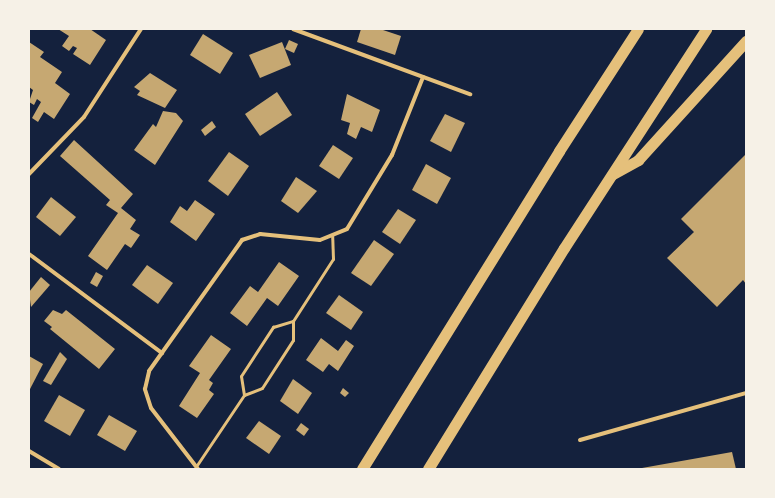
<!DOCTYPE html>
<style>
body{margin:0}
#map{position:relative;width:775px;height:498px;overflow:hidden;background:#14213d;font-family:Spectral,serif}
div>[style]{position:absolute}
.building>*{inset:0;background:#c6a872}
.service>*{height:3px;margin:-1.5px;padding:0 1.5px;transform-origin:1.5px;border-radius:1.5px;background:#e5c07b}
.minor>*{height:4px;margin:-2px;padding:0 2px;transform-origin:2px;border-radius:2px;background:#e5c07b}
.trunk>*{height:11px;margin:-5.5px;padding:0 5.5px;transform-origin:5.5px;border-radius:5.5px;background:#e5c07b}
span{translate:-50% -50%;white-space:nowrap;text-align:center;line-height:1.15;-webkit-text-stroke:4px #f6f1e7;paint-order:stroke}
.frame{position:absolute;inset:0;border:30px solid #f6f1e7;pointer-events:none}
</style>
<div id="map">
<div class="building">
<i style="clip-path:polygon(58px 29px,90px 29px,106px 40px,90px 65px,73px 54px,77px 48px,73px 46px,69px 51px,62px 46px,69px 36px)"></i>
<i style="clip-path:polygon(361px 29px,380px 29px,401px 36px,395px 55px,357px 42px)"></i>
<i style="clip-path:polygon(203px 34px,233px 53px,220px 74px,190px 55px)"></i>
<i style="clip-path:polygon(289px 40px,298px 44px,294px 53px,285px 49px)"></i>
<i style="clip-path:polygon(29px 42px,44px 52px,40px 57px,62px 72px,55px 83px,70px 94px,54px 119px,44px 112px,38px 122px,32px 118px,41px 102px,37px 99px,34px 105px,29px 102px,33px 90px,29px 87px)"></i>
<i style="clip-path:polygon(282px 42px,291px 65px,260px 78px,249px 55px)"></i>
<i style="clip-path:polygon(150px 73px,177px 90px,165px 108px,137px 95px,140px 91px,134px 87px)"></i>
<i style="clip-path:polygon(277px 92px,292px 115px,260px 136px,245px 114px)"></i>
<i style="clip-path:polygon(347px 94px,380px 110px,372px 132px,361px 127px,356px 139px,347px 134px,350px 123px,341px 120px)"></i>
<i style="clip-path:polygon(163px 111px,176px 113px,183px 121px,155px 165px,134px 150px,153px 124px,156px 127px)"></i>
<i style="clip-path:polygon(445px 114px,465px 123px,451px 152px,430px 141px)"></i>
<i style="clip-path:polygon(212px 121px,216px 127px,205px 136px,201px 130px)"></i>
<i style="clip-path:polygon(74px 140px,133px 194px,121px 208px,136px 220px,130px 229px,140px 235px,131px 248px,125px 244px,107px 270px,88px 256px,118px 213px,106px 205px,110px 200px,60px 156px)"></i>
<i style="clip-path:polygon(333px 145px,353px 158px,339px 179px,319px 166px)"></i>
<i style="clip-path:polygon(229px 152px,249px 166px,228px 196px,208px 181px)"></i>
<i style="clip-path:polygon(746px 154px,746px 284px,743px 280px,717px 307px,667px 258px,694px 232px,681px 219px)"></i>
<i style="clip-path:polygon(426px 164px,451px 178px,437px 204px,412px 190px)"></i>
<i style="clip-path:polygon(296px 177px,317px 191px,298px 213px,281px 201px)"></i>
<i style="clip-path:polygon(51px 197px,76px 217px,60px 236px,36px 217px)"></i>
<i style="clip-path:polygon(195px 200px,215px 214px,196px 241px,170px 222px,180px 206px,187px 211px)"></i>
<i style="clip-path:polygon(398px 209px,416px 220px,400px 244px,382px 232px)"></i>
<i style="clip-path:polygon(374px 240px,394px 254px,371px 286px,351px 273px)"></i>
<i style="clip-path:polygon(279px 262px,299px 276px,278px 306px,267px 298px,247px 326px,230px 313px,250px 286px,258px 292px)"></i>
<i style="clip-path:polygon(147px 265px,173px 283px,158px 304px,132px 285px)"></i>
<i style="clip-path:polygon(96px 272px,103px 276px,97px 287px,90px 283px)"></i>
<i style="clip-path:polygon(41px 277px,50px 285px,31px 307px,29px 292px)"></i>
<i style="clip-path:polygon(339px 295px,363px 312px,351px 330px,326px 313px)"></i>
<i style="clip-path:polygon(53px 310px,62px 314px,66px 310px,115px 349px,99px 369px,50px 329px,52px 327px,44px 321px)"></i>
<i style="clip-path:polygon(211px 335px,231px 349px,209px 380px,213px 383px,209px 390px,214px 394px,197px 418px,179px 406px,200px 373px,189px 366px)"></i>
<i style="clip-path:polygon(321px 338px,338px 351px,346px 340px,354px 346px,338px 371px,329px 364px,323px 372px,306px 360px)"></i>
<i style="clip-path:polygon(60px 352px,67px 359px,51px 385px,43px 381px)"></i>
<i style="clip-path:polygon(29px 356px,43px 364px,29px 391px)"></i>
<i style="clip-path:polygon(293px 379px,312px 393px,298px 414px,280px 401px)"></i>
<i style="clip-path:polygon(343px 388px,349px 393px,345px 397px,340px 393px)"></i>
<i style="clip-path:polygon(59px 395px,85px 410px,70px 436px,44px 421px)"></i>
<i style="clip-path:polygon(109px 415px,137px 431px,125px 451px,97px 435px)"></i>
<i style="clip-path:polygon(259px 421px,281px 436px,269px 454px,246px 438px)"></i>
<i style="clip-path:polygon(301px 423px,309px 429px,304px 436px,296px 430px)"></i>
<i style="clip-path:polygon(732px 452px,736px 469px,642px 469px,642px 468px)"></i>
</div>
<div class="service">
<i style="left:244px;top:395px;width:19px;rotate:-99deg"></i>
<i style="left:241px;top:376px;width:59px;rotate:-56.9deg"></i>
<i style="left:273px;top:327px;width:21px;rotate:-17deg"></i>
<i style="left:197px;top:465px;width:84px;rotate:-56.1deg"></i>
<i style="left:244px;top:395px;width:19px;rotate:-21deg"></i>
<i style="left:262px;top:388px;width:57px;rotate:-57.1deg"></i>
<i style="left:293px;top:340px;width:19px;rotate:-90deg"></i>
<i style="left:293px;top:321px;width:74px;rotate:-57.2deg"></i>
<i style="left:333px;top:259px;width:24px;rotate:-92deg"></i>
</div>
<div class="minor">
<i style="left:293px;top:29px;width:189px;rotate:20.2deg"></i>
<i style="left:29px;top:174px;width:79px;rotate:-46deg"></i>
<i style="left:84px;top:117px;width:105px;rotate:-57.1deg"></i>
<i style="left:29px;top:254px;width:166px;rotate:36.7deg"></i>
<i style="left:580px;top:440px;width:173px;rotate:-15.8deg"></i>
<i style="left:29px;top:451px;width:35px;rotate:31deg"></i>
<i style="left:198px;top:469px;width:77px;rotate:-127.6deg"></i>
<i style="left:151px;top:408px;width:20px;rotate:-108deg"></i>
<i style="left:145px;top:389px;width:18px;rotate:-77deg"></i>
<i style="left:149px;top:371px;width:161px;rotate:-54.6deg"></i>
<i style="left:242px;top:240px;width:19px;rotate:-18deg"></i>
<i style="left:260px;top:234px;width:60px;rotate:5.7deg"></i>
<i style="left:320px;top:240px;width:29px;rotate:-22deg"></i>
<i style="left:347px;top:229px;width:87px;rotate:-58.7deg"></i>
<i style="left:392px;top:155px;width:84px;rotate:-68.3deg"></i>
</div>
<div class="trunk">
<i style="left:613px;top:174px;width:29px;rotate:-29deg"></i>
<i style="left:638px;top:160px;width:161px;rotate:-47.8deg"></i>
<i style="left:362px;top:469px;width:374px;rotate:-58.2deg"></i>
<i style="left:559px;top:151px;width:145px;rotate:-57.1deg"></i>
<i style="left:428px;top:469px;width:259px;rotate:-58.4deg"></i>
<i style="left:564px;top:248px;width:261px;rotate:-57deg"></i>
</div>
<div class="frame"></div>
</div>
